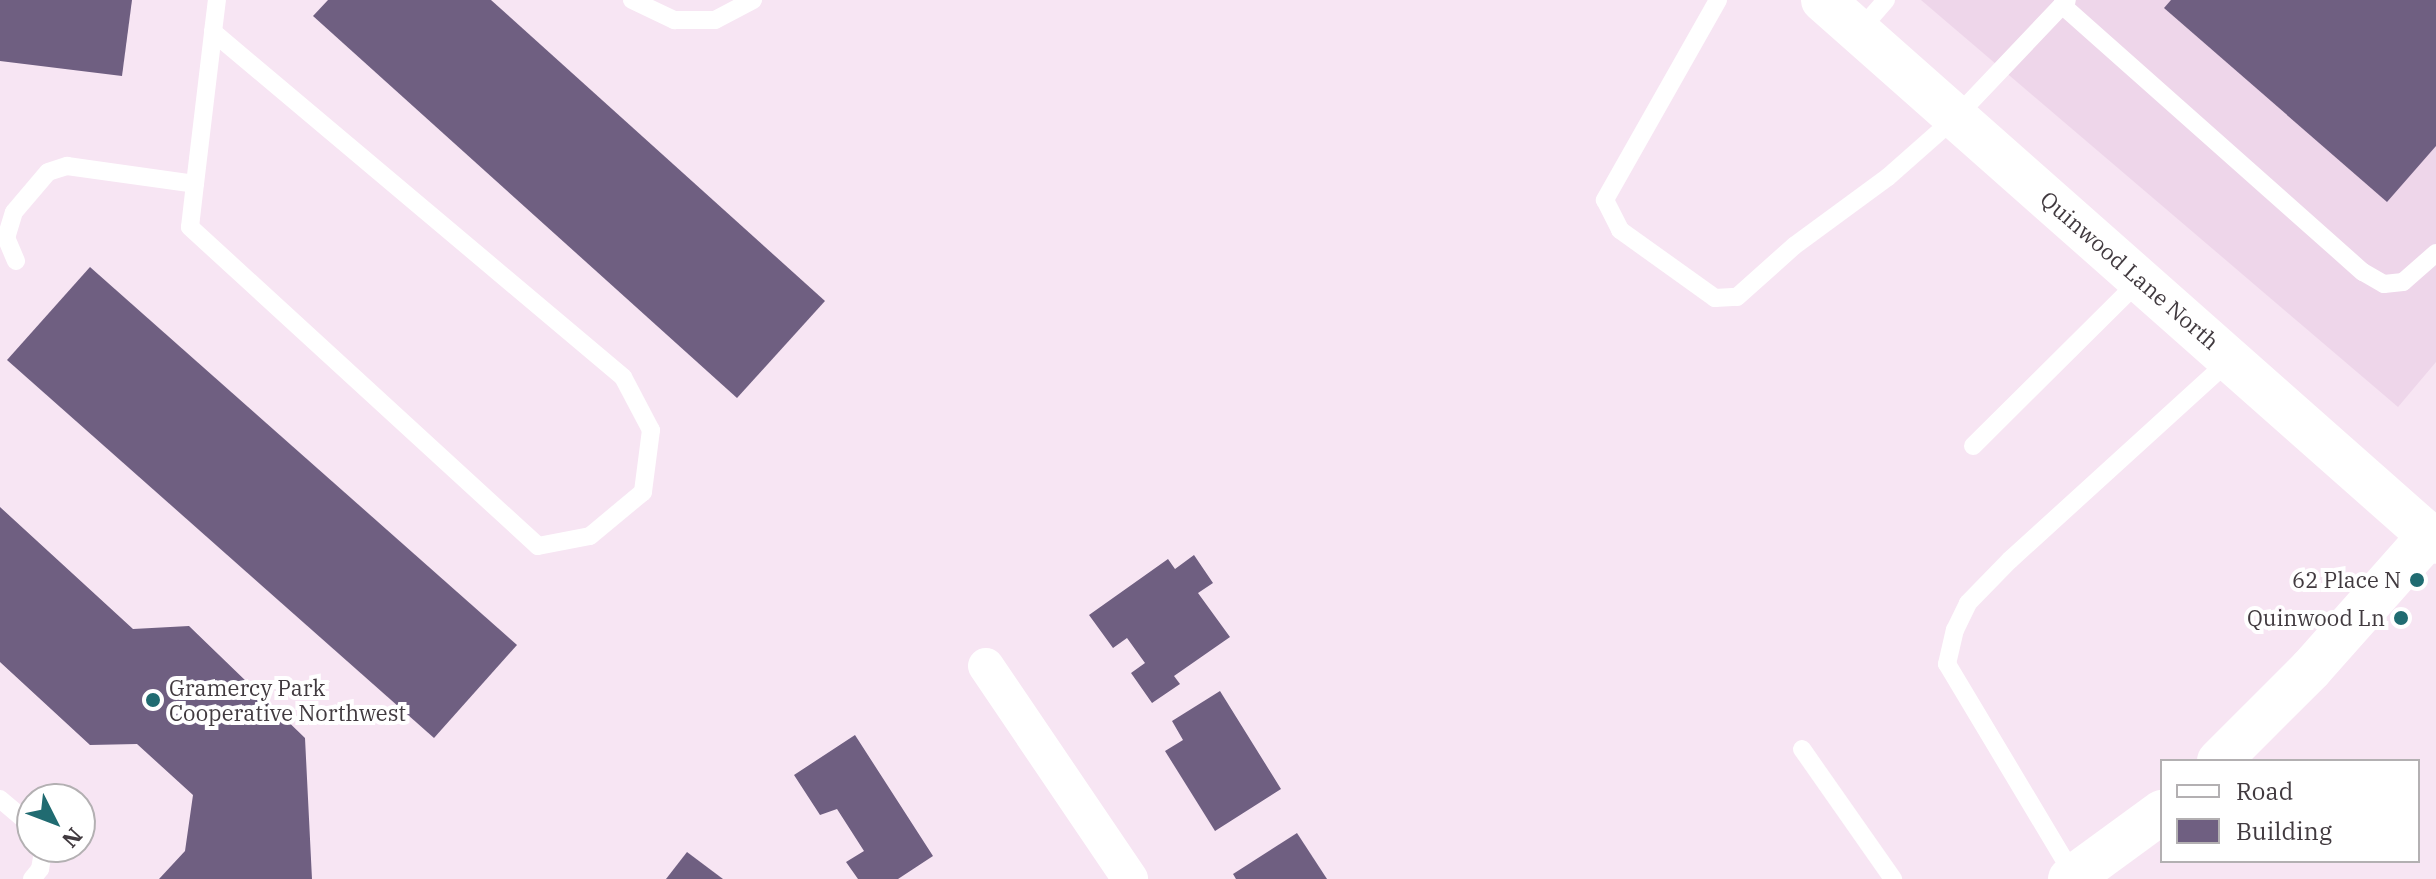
<!DOCTYPE html>
<style>
body{margin:0}
#map{position:relative;width:2436px;height:879px;overflow:hidden;background:#f7e5f3;font-family:"IBM Plex Serif",serif}
div>[style]{position:absolute}
.built>*{inset:0;background:#eed6ea}
.building>*{inset:0;background:#6f5f81}
.lane>*{height:18px;margin:-9px;padding:0 9px;transform-origin:9px;border-radius:9px;background:#fff}
.street>*{height:36px;margin:-18px;padding:0 18px;transform-origin:18px;border-radius:18px;background:#fff}
.secondary>*{height:44px;margin:-22px;padding:0 22px;transform-origin:22px;border-radius:22px;background:#fff}
.dots>*{width:22px;height:22px;translate:-50% -50%;box-sizing:border-box;border:4px solid #fff;border-radius:50%}
span{translate:-50% -50%;white-space:nowrap;text-align:center;line-height:1.15;-webkit-text-stroke:8px #fff;paint-order:stroke}
.street-label{font-size:22px;color:#413a3f}
.poi-label{font-size:22px;color:#413a3f}
.right{translate:-100% -50%;text-align:right}
.left{translate:0 -50%;text-align:left}
.legend{position:absolute;left:2160px;top:759px;width:260px;height:104px;box-sizing:border-box;background:#fff;border:2px solid #b3b0b2;margin:0;padding:10px 14px;list-style:none;font-size:24px;color:#413a3f}
.legend li{display:flex;align-items:center;gap:16px;height:40px}
.legend b{width:40px;border:2px solid #b3b0b2}
.north{position:absolute;left:16px;top:783px;width:80px;height:80px;box-sizing:border-box;background:#fff;border:2px solid #b3b0b2;border-radius:50%;rotate:132deg;font-size:22px;font-weight:700;line-height:32px;text-align:center;color:#413a3f}
.north::after{content:'';display:block;margin:auto;width:28px;height:36px;background:#206b71;clip-path:polygon(50% 0,100% 100%,50% 72%,0 100%)}
</style>
<div id="map">
<div class="built">
<i style="clip-path:polygon(1921px 0,2436px 0,2436px 362px,2398px 407px)"></i>
</div>
<div class="building">
<i style="clip-path:polygon(0 0,132px 0,122px 76px,0 61px)"></i>
<i style="clip-path:polygon(328px 0,491px 0,825px 301px,737px 398px,313px 16px)"></i>
<i style="clip-path:polygon(2171px 0,2436px 0,2436px 146px,2387px 202px,2164px 8px)"></i>
<i style="clip-path:polygon(90px 267px,517px 645px,434px 738px,7px 360px)"></i>
<i style="clip-path:polygon(0 507px,133px 629px,189px 626px,305px 738px,312px 879px,159px 879px,185px 851px,193px 795px,137px 744px,90px 745px,0 662px)"></i>
<i style="clip-path:polygon(1194px 555px,1213px 583px,1198px 593px,1230px 637px,1174px 676px,1180px 684px,1152px 703px,1131px 673px,1145px 663px,1127px 638px,1113px 648px,1089px 615px,1168px 559px,1175px 569px)"></i>
<i style="clip-path:polygon(1220px 691px,1281px 789px,1215px 831px,1165px 751px,1183px 740px,1172px 721px)"></i>
<i style="clip-path:polygon(855px 735px,933px 856px,898px 879px,858px 879px,846px 862px,864px 851px,837px 809px,820px 815px,794px 775px)"></i>
<i style="clip-path:polygon(1297px 833px,1327px 879px,1236px 879px,1233px 874px)"></i>
<i style="clip-path:polygon(687px 852px,723px 879px,666px 879px)"></i>
</div>
<div class="lane">
<i style="left:632px;top:0;width:47px;rotate:25.5deg"></i>
<i style="left:674px;top:20px;width:41px"></i>
<i style="left:715px;top:20px;width:43px;rotate:-27.8deg"></i>
<i style="left:1718px;top:0;width:230px;rotate:119.5deg"></i>
<i style="left:1605px;top:200px;width:34px;rotate:63deg"></i>
<i style="left:1620px;top:230px;width:117px;rotate:35.6deg"></i>
<i style="left:1715px;top:298px;width:22px;rotate:-3deg"></i>
<i style="left:1737px;top:297px;width:76px;rotate:-41.8deg"></i>
<i style="left:1794px;top:246px;width:117px;rotate:-36.3deg"></i>
<i style="left:1888px;top:177px;width:91px;rotate:-41.4deg"></i>
<i style="left:1956px;top:117px;width:161px;rotate:-46.5deg"></i>
<i style="left:2062px;top:5px;width:402px;rotate:41.6deg"></i>
<i style="left:2363px;top:272px;width:24px;rotate:30deg"></i>
<i style="left:2384px;top:284px;width:19px;rotate:-6deg"></i>
<i style="left:2403px;top:282px;width:44px;rotate:-41.3deg"></i>
<i style="left:1859px;top:31px;width:41px;rotate:-48.9deg"></i>
<i style="left:213px;top:32px;width:536px;rotate:40.08deg"></i>
<i style="left:623px;top:377px;width:60px;rotate:62.2deg"></i>
<i style="left:651px;top:430px;width:63px;rotate:97.4deg"></i>
<i style="left:643px;top:492px;width:69px;rotate:140.3deg"></i>
<i style="left:590px;top:536px;width:53px;rotate:169.1deg"></i>
<i style="left:538px;top:546px;width:472px;rotate:-137.5deg"></i>
<i style="left:190px;top:227px;width:43px;rotate:-83.4deg"></i>
<i style="left:195px;top:184px;width:153px;rotate:-83.2deg"></i>
<i style="left:213px;top:32px;width:32px;rotate:-83deg"></i>
<i style="left:16px;top:261px;width:25px;rotate:-113deg"></i>
<i style="left:6px;top:238px;width:27px;rotate:-73deg"></i>
<i style="left:14px;top:212px;width:52px;rotate:-49.6deg"></i>
<i style="left:48px;top:172px;width:20px;rotate:-18deg"></i>
<i style="left:67px;top:166px;width:129px;rotate:8deg"></i>
<i style="left:1973px;top:446px;width:235px;rotate:-44.8deg"></i>
<i style="left:1802px;top:749px;width:159px;rotate:55deg"></i>
<i style="left:0;top:799px;width:42px;rotate:40.2deg"></i>
<i style="left:2074px;top:876px;width:247px;rotate:-120.9deg"></i>
<i style="left:1947px;top:664px;width:35px;rotate:-77deg"></i>
<i style="left:1955px;top:630px;width:30px;rotate:-64deg"></i>
<i style="left:1968px;top:603px;width:60px;rotate:-45.7deg"></i>
<i style="left:2010px;top:560px;width:299px;rotate:-42.3deg"></i>
<i style="left:32px;top:879px;width:13px;rotate:-51deg"></i>
<i style="left:40px;top:869px;width:22px;rotate:-80deg"></i>
</div>
<div class="street">
<i style="left:986px;top:666px;width:257px;rotate:55.9deg"></i>
</div>
<div class="secondary">
<i style="left:1823px;top:0;width:818px;rotate:41.48deg"></i>
<i style="left:2219px;top:761px;width:130px;rotate:-45deg"></i>
<i style="left:2311px;top:669px;width:178px;rotate:-48.4deg"></i>
<i style="left:2070px;top:879px;width:114px;rotate:-36.1deg"></i>
</div>
<div class="dots">
<i style="left:2417px;top:580px;background:#206b71"></i>
<i style="left:2401px;top:618px;background:#206b71"></i>
<i style="left:153px;top:700px;background:#206b71"></i>
</div>
<div class="street-label">
<span style="left:2130px;top:270px;rotate:41deg">Quinwood Lane North</span>
</div>
<div class="poi-label">
<span class="right" style="left:2401px;top:580px">62 Place N</span>
<span class="right" style="left:2385px;top:618px">Quinwood Ln</span>
<span class="left" style="left:169px;top:700px">Gramercy Park<br>Cooperative Northwest</span>
</div>
<ul class="legend">
<li><b style="height:10px;background:#fff"></b>Road</li>
<li><b style="height:22px;background:#6f5f81"></b>Building</li>
</ul>
<div class="north">N</div>
</div>
